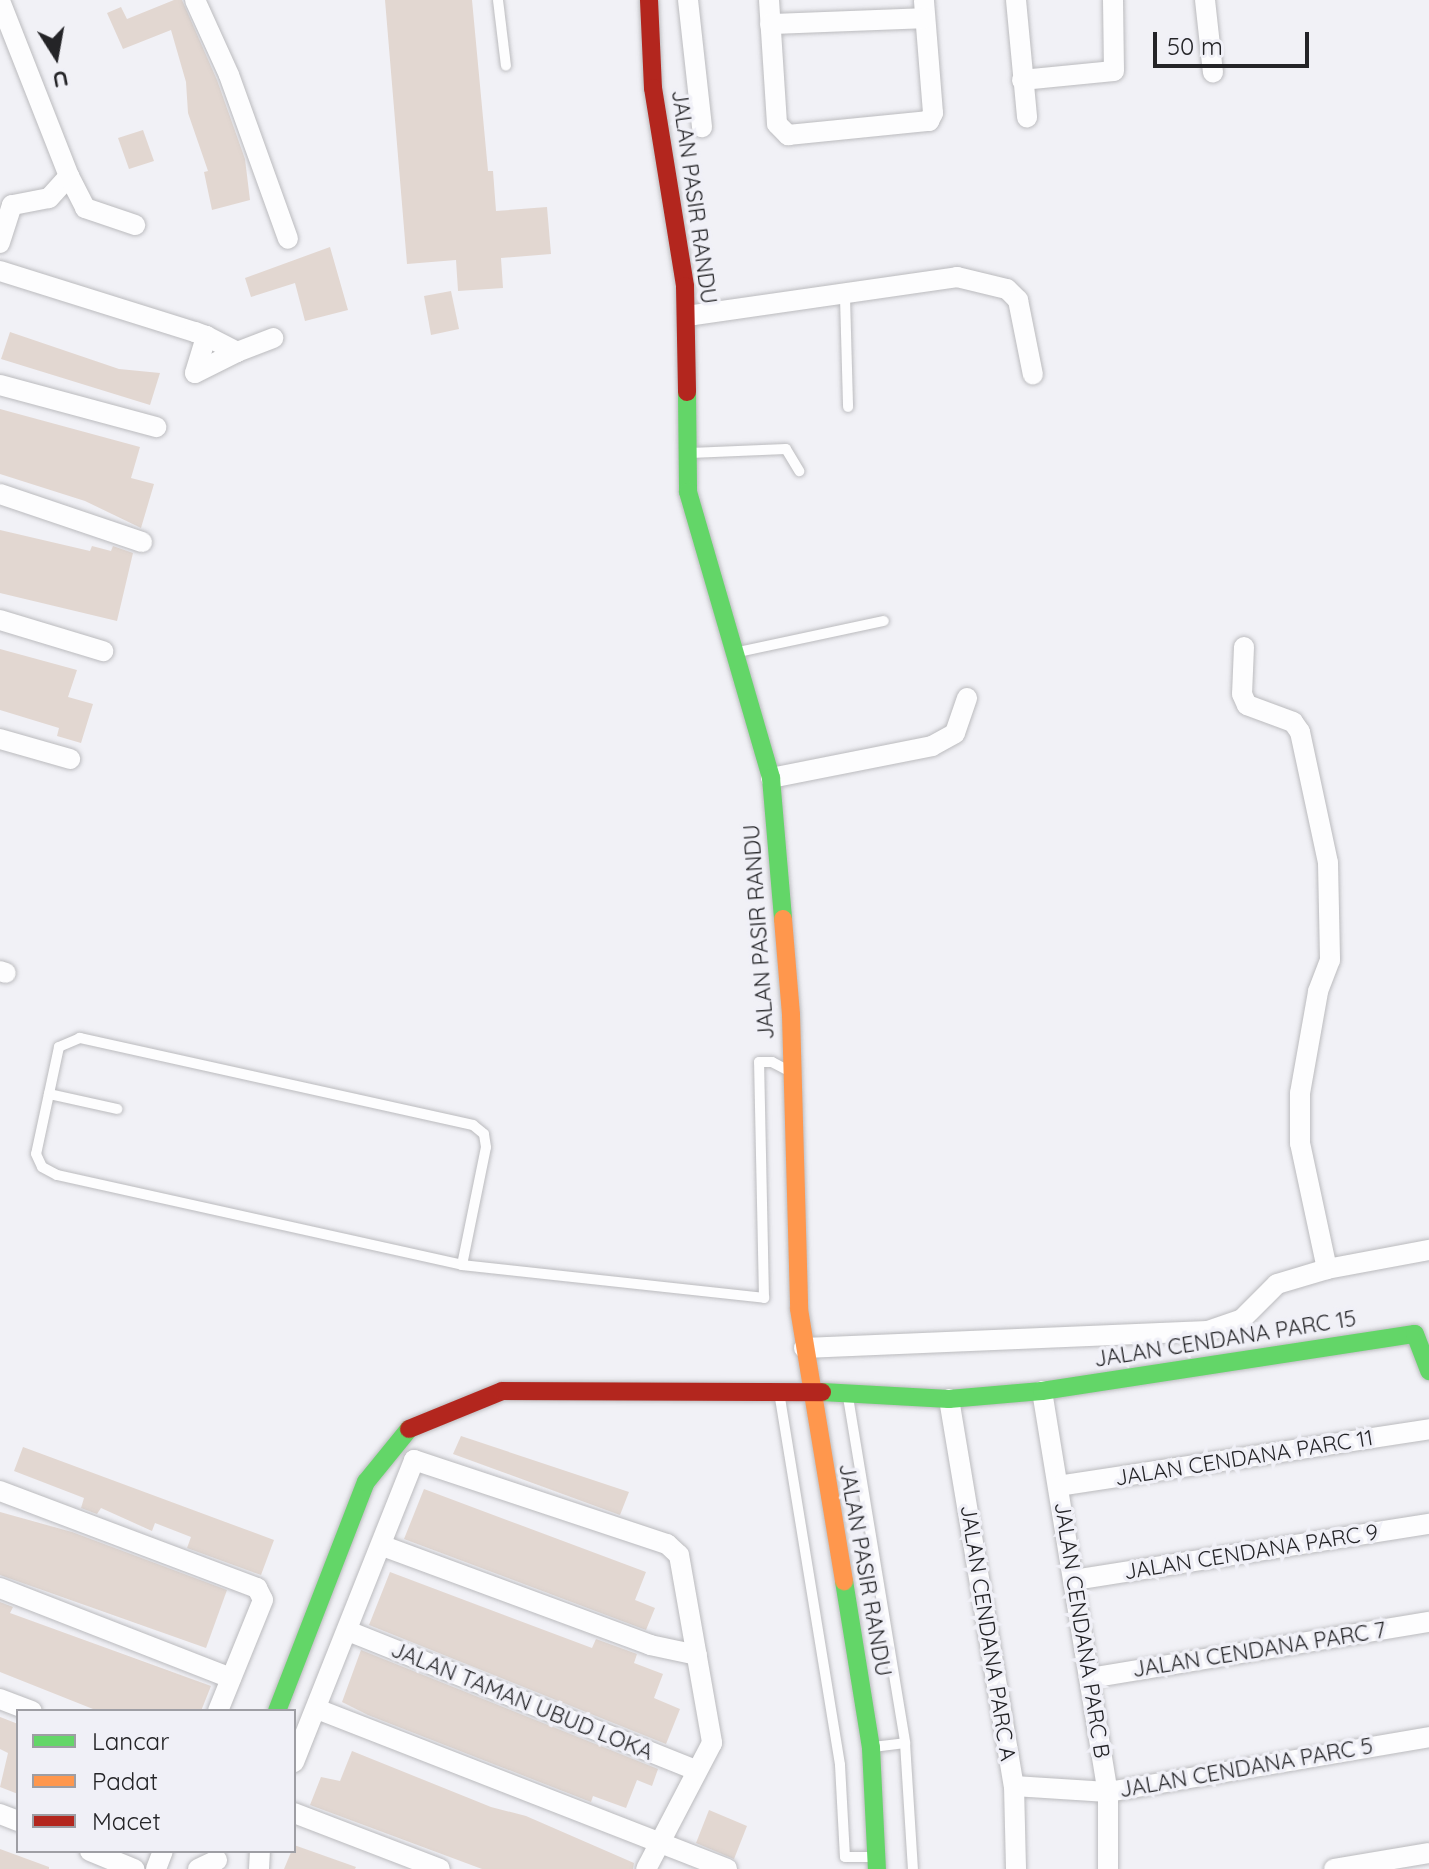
<!DOCTYPE html>
<style>
body{margin:0}
#map{position:relative;width:1429px;height:1869px;overflow:hidden;background:#f1f1f6;font-family:Quicksand,sans-serif}
div>[style]{position:absolute}
.building>*{inset:0;background:#e2d7d1}
.roads{filter:drop-shadow(0 0 2px #bbbbbe) drop-shadow(0 0 2px #bbbbbe)}
.lane>*{height:10px;margin:-5px;padding:0 5px;transform-origin:5px;border-radius:5px;background:#fdfdfe}
.street>*{height:20px;margin:-10px;padding:0 10px;transform-origin:10px;border-radius:10px;background:#fdfdfe}
.fast>*{height:18px;margin:-9px;padding:0 9px;transform-origin:9px;border-radius:9px;background:#63d668}
.slow>*{height:18px;margin:-9px;padding:0 9px;transform-origin:9px;border-radius:9px;background:#ff974d}
.jam>*{height:18px;margin:-9px;padding:0 9px;transform-origin:9px;border-radius:9px;background:#b3261e}
span{translate:-50% -50%;white-space:nowrap;text-align:center;line-height:1.15;-webkit-text-stroke:7px #f0f0f7;paint-order:stroke}
.street-label{font-size:22px;color:#242427}
.legend{position:absolute;left:16px;top:1709px;width:280px;height:144px;box-sizing:border-box;background:#f0f0f7;border:2px solid #9e9ea4;margin:0;padding:10px 14px;list-style:none;font-size:24px;color:#242427}
.legend li{display:flex;align-items:center;gap:16px;height:40px}
.legend b{width:40px;border:2px solid #9e9ea4}
.north{position:absolute;left:16px;top:16px;width:80px;height:80px;-webkit-text-stroke:6px #f0f0f7;paint-order:stroke;rotate:169deg;font-size:22px;font-weight:700;line-height:32px;text-align:center;color:#242427}
.north::after{content:'';display:block;margin:auto;width:28px;height:36px;background:#242427;clip-path:polygon(50% 0,100% 100%,50% 72%,0 100%)}
.scale{position:absolute;left:1153px;top:32px;width:156px;height:36px;box-sizing:border-box;border:4px solid #242427;border-top:0;padding-left:10px;font-size:24px;line-height:28px;white-space:nowrap;color:#242427;-webkit-text-stroke:6px #f0f0f7;paint-order:stroke}
</style>
<div id="map">
<div class="building">
<i style="clip-path:polygon(174px 0,182px 0,217px 80px,245px 159px,250px 200px,212px 210px,204px 172px,208px 171px,188px 113px,186px 82px,171px 30px,123px 49px,107px 13px,121px 7px,127px 19px)"></i>
<i style="clip-path:polygon(385px 0,472px 0,488px 171px,493px 171px,496px 211px,547px 207px,551px 254px,501px 258px,503px 288px,458px 291px,456px 260px,407px 264px)"></i>
<i style="clip-path:polygon(143px 130px,154px 161px,129px 169px,118px 138px)"></i>
<i style="clip-path:polygon(330px 247px,348px 310px,305px 321px,295px 283px,251px 297px,245px 278px)"></i>
<i style="clip-path:polygon(451px 291px,459px 329px,431px 335px,424px 296px)"></i>
<i style="clip-path:polygon(10px 332px,119px 369px,160px 373px,150px 405px,1px 359px)"></i>
<i style="clip-path:polygon(0 409px,140px 447px,131px 478px,154px 484px,141px 528px,85px 501px,0 474px)"></i>
<i style="clip-path:polygon(0 530px,90px 551px,92px 546px,111px 551px,113px 546px,133px 553px,117px 621px,0 593px)"></i>
<i style="clip-path:polygon(0 649px,77px 670px,68px 697px,93px 704px,81px 743px,57px 736px,59px 728px,0 710px)"></i>
<i style="clip-path:polygon(461px 1436px,629px 1492px,620px 1515px,453px 1454px)"></i>
<i style="clip-path:polygon(23px 1447px,274px 1540px,261px 1575px,187px 1548px,191px 1537px,155px 1523px,152px 1531px,101px 1508px,97px 1514px,81px 1508px,84px 1498px,14px 1471px)"></i>
<i style="clip-path:polygon(424px 1489px,646px 1572px,635px 1600px,655px 1608px,646px 1630px,404px 1539px)"></i>
<i style="clip-path:polygon(0 1512px,72px 1532px,227px 1590px,206px 1648px,0 1575px)"></i>
<i style="clip-path:polygon(390px 1572px,592px 1648px,596px 1639px,637px 1654px,634px 1663px,663px 1674px,654px 1698px,680px 1709px,666px 1744px,369px 1625px)"></i>
<i style="clip-path:polygon(0 1602px,13px 1607px,10px 1613px,211px 1686px,201px 1711px,98px 1711px,0 1672px)"></i>
<i style="clip-path:polygon(361px 1650px,658px 1769px,652px 1786px,637px 1780px,626px 1808px,593px 1796px,591px 1802px,368px 1715px,342px 1702px)"></i>
<i style="clip-path:polygon(0 1717px,18px 1724px,18px 1794px,0 1787px,8px 1753px,0 1749px)"></i>
<i style="clip-path:polygon(352px 1751px,491px 1807px,526px 1816px,634px 1863px,633px 1869px,482px 1869px,310px 1805px,321px 1777px,340px 1781px)"></i>
<i style="clip-path:polygon(709px 1810px,747px 1826px,734px 1859px,696px 1843px)"></i>
<i style="clip-path:polygon(294px 1845px,356px 1867px,355px 1869px,284px 1869px)"></i>
<i style="clip-path:polygon(0 1849px,49px 1867px,49px 1869px,0 1869px)"></i>
</div>
<div class="roads">
<div class="lane">
<i style="left:498px;top:0;width:66px;rotate:83.1deg"></i>
<i style="left:845px;top:297px;width:110px;rotate:88.4deg"></i>
<i style="left:690px;top:453px;width:96px;rotate:-2.4deg"></i>
<i style="left:786px;top:449px;width:26px;rotate:59deg"></i>
<i style="left:738px;top:652px;width:149px;rotate:-12deg"></i>
<i style="left:49px;top:1094px;width:70px;rotate:12.4deg"></i>
<i style="left:462px;top:1265px;width:120px;rotate:-78.5deg"></i>
<i style="left:486px;top:1147px;width:13px;rotate:-99deg"></i>
<i style="left:484px;top:1134px;width:14px;rotate:-141deg"></i>
<i style="left:473px;top:1125px;width:403px;rotate:-167.5deg"></i>
<i style="left:80px;top:1038px;width:23px;rotate:157deg"></i>
<i style="left:59px;top:1047px;width:109px;rotate:102.1deg"></i>
<i style="left:36px;top:1154px;width:14px;rotate:65deg"></i>
<i style="left:42px;top:1167px;width:17px;rotate:28deg"></i>
<i style="left:57px;top:1175px;width:415px;rotate:12.5deg"></i>
<i style="left:462px;top:1265px;width:304px;rotate:6.2deg"></i>
<i style="left:764px;top:1298px;width:236px;rotate:-91.2deg"></i>
<i style="left:759px;top:1062px;width:13px"></i>
<i style="left:772px;top:1062px;width:19px;rotate:28deg"></i>
<i style="left:779px;top:1392px;width:378px;rotate:80.7deg"></i>
<i style="left:840px;top:1765px;width:92px;rotate:86.9deg"></i>
<i style="left:845px;top:1857px;width:30px"></i>
<i style="left:848px;top:1397px;width:351px;rotate:80.6deg"></i>
<i style="left:905px;top:1743px;width:126px;rotate:86.4deg"></i>
<i style="left:873px;top:1747px;width:32px;rotate:-7deg"></i>
</div>
<div class="street">
<i style="left:195px;top:0;width:82px;rotate:65.6deg"></i>
<i style="left:229px;top:75px;width:174px;rotate:70.2deg"></i>
<i style="left:688px;top:0;width:128px;rotate:83.7deg"></i>
<i style="left:769px;top:0;width:124px;rotate:86.3deg"></i>
<i style="left:777px;top:124px;width:16px;rotate:45deg"></i>
<i style="left:788px;top:135px;width:142px;rotate:-5.7deg"></i>
<i style="left:929px;top:121px;width:9px;rotate:-63deg"></i>
<i style="left:933px;top:113px;width:113px;rotate:-94.6deg"></i>
<i style="left:1016px;top:0;width:118px;rotate:84.6deg"></i>
<i style="left:1205px;top:0;width:73px;rotate:83.7deg"></i>
<i style="left:0;top:1px;width:188px;rotate:68.5deg"></i>
<i style="left:69px;top:176px;width:30px;rotate:132deg"></i>
<i style="left:49px;top:198px;width:38px;rotate:169deg"></i>
<i style="left:12px;top:205px;width:40px;rotate:108deg"></i>
<i style="left:770px;top:24px;width:155px;rotate:-2.2deg"></i>
<i style="left:1022px;top:80px;width:92px;rotate:-5.6deg"></i>
<i style="left:1114px;top:71px;width:71px;rotate:-90.8deg"></i>
<i style="left:69px;top:176px;width:36px;rotate:63deg"></i>
<i style="left:85px;top:208px;width:53px;rotate:18.8deg"></i>
<i style="left:0;top:271px;width:204px;rotate:17.4deg"></i>
<i style="left:195px;top:332px;width:12px;rotate:20deg"></i>
<i style="left:206px;top:336px;width:35px;rotate:27deg"></i>
<i style="left:237px;top:352px;width:47px;rotate:153.4deg"></i>
<i style="left:195px;top:373px;width:39px;rotate:-73deg"></i>
<i style="left:687px;top:316px;width:273px;rotate:-8.2deg"></i>
<i style="left:957px;top:277px;width:51px;rotate:13.5deg"></i>
<i style="left:1007px;top:289px;width:16px;rotate:45deg"></i>
<i style="left:1018px;top:300px;width:76px;rotate:78.7deg"></i>
<i style="left:237px;top:352px;width:39px;rotate:-21deg"></i>
<i style="left:0;top:385px;width:162px;rotate:15.1deg"></i>
<i style="left:0;top:494px;width:150px;rotate:18.7deg"></i>
<i style="left:0;top:620px;width:108px;rotate:16.8deg"></i>
<i style="left:1244px;top:647px;width:47px;rotate:92.4deg"></i>
<i style="left:1242px;top:694px;width:12px;rotate:66deg"></i>
<i style="left:1247px;top:705px;width:49px;rotate:20.3deg"></i>
<i style="left:1293px;top:722px;width:12px;rotate:55deg"></i>
<i style="left:1300px;top:732px;width:134px;rotate:77.9deg"></i>
<i style="left:1328px;top:863px;width:97px;rotate:88.8deg"></i>
<i style="left:1330px;top:960px;width:34px;rotate:111deg"></i>
<i style="left:1318px;top:992px;width:103px;rotate:100.1deg"></i>
<i style="left:1300px;top:1093px;width:50px;rotate:90deg"></i>
<i style="left:1300px;top:1143px;width:129px;rotate:77.9deg"></i>
<i style="left:0;top:739px;width:73px;rotate:15.9deg"></i>
<i style="left:771px;top:778px;width:164px;rotate:-11.2deg"></i>
<i style="left:932px;top:746px;width:26px;rotate:-29deg"></i>
<i style="left:955px;top:733px;width:37px;rotate:-71deg"></i>
<i style="left:0;top:971px;width:6px;rotate:18deg"></i>
<i style="left:804px;top:1348px;width:404px;rotate:-2.4deg"></i>
<i style="left:1208px;top:1331px;width:36px;rotate:-19deg"></i>
<i style="left:1242px;top:1319px;width:49px;rotate:-45deg"></i>
<i style="left:1277px;top:1284px;width:52px;rotate:-16.7deg"></i>
<i style="left:1327px;top:1269px;width:104px;rotate:-10.6deg"></i>
<i style="left:1042px;top:1391px;width:406px;rotate:80.7deg"></i>
<i style="left:1108px;top:1792px;width:77px;rotate:90deg"></i>
<i style="left:949px;top:1399px;width:392px;rotate:80.5deg"></i>
<i style="left:1014px;top:1786px;width:83px;rotate:88.6deg"></i>
<i style="left:1058px;top:1486px;width:375px;rotate:-8.7deg"></i>
<i style="left:0;top:1491px;width:275px;rotate:20.7deg"></i>
<i style="left:257px;top:1588px;width:13px;rotate:63deg"></i>
<i style="left:263px;top:1600px;width:120px;rotate:112.1deg"></i>
<i style="left:383px;top:1546px;width:285px;rotate:20.3deg"></i>
<i style="left:650px;top:1645px;width:48px;rotate:12deg"></i>
<i style="left:1074px;top:1580px;width:359px;rotate:-9deg"></i>
<i style="left:0;top:1588px;width:248px;rotate:21.3deg"></i>
<i style="left:348px;top:1631px;width:375px;rotate:21.8deg"></i>
<i style="left:1090px;top:1678px;width:344px;rotate:-9.4deg"></i>
<i style="left:0;top:1699px;width:34px;rotate:21deg"></i>
<i style="left:317px;top:1709px;width:440px;rotate:21.3deg"></i>
<i style="left:294px;top:1762px;width:325px;rotate:-68.3deg"></i>
<i style="left:414px;top:1460px;width:267px;rotate:18.4deg"></i>
<i style="left:667px;top:1544px;width:16px;rotate:43deg"></i>
<i style="left:679px;top:1555px;width:191px;rotate:80deg"></i>
<i style="left:712px;top:1743px;width:142px;rotate:117.6deg"></i>
<i style="left:1014px;top:1786px;width:94px;rotate:3.7deg"></i>
<i style="left:1108px;top:1792px;width:326px;rotate:-9.7deg"></i>
<i style="left:294px;top:1813px;width:156px;rotate:21deg"></i>
<i style="left:0;top:1814px;width:19px;rotate:21deg"></i>
<i style="left:90px;top:1851px;width:48px;rotate:22.2deg"></i>
<i style="left:156px;top:1869px;width:19px;rotate:-69deg"></i>
<i style="left:198px;top:1869px;width:21px;rotate:-25deg"></i>
<i style="left:259px;top:1869px;width:18px;rotate:-87deg"></i>
<i style="left:1334px;top:1869px;width:96px;rotate:-9.6deg"></i>
</div>
<div class="fast">
<i style="left:687px;top:392px;width:100px;rotate:89.4deg"></i>
<i style="left:688px;top:492px;width:298px;rotate:73.8deg"></i>
<i style="left:771px;top:778px;width:142px;rotate:85.1deg"></i>
<i style="left:822px;top:1392px;width:127px;rotate:3.2deg"></i>
<i style="left:949px;top:1399px;width:93px;rotate:-4.9deg"></i>
<i style="left:1042px;top:1391px;width:377px;rotate:-8.7deg"></i>
<i style="left:1415px;top:1334px;width:40px;rotate:69deg"></i>
<i style="left:844px;top:1581px;width:169px;rotate:80.8deg"></i>
<i style="left:871px;top:1748px;width:121px;rotate:87.2deg"></i>
<i style="left:277px;top:1711px;width:246px;rotate:-68.8deg"></i>
<i style="left:366px;top:1482px;width:68px;rotate:-50.9deg"></i>
</div>
<div class="slow">
<i style="left:783px;top:919px;width:96px;rotate:85.2deg"></i>
<i style="left:791px;top:1015px;width:294px;rotate:88.4deg"></i>
<i style="left:799px;top:1309px;width:276px;rotate:80.6deg"></i>
</div>
<div class="jam">
<i style="left:649px;top:0;width:88px;rotate:87.4deg"></i>
<i style="left:653px;top:88px;width:201px;rotate:80.8deg"></i>
<i style="left:685px;top:286px;width:106px;rotate:88.9deg"></i>
<i style="left:409px;top:1429px;width:100px;rotate:-22.2deg"></i>
<i style="left:502px;top:1391px;width:320px;rotate:0.2deg"></i>
</div>
</div>
<div class="street-label">
<span style="left:694px;top:197px;rotate:82deg">JALAN PASIR RANDU</span>
<span style="left:759px;top:932px;rotate:-94deg">JALAN PASIR RANDU</span>
<span style="left:1225px;top:1339px;rotate:-9deg">JALAN CENDANA PARC 15</span>
<span style="left:1244px;top:1458px;rotate:-9deg">JALAN CENDANA PARC 11</span>
<span style="left:1251px;top:1552px;rotate:-9deg">JALAN CENDANA PARC 9</span>
<span style="left:865px;top:1570px;rotate:80deg">JALAN PASIR RANDU</span>
<span style="left:1082px;top:1630px;rotate:81deg">JALAN CENDANA PARC B</span>
<span style="left:988px;top:1633px;rotate:81deg">JALAN CENDANA PARC A</span>
<span style="left:1259px;top:1650px;rotate:-9deg">JALAN CENDANA PARC 7</span>
<span style="left:522px;top:1701px;rotate:22deg">JALAN TAMAN UBUD LOKA</span>
<span style="left:1246px;top:1768px;rotate:-10deg">JALAN CENDANA PARC 5</span>
</div>
<ul class="legend">
<li><b style="height:10px;background:#63d668"></b>Lancar</li>
<li><b style="height:10px;background:#ff974d"></b>Padat</li>
<li><b style="height:10px;background:#b3261e"></b>Macet</li>
</ul>
<div class="north">U</div>
<div class="scale">50 m</div>
</div>
